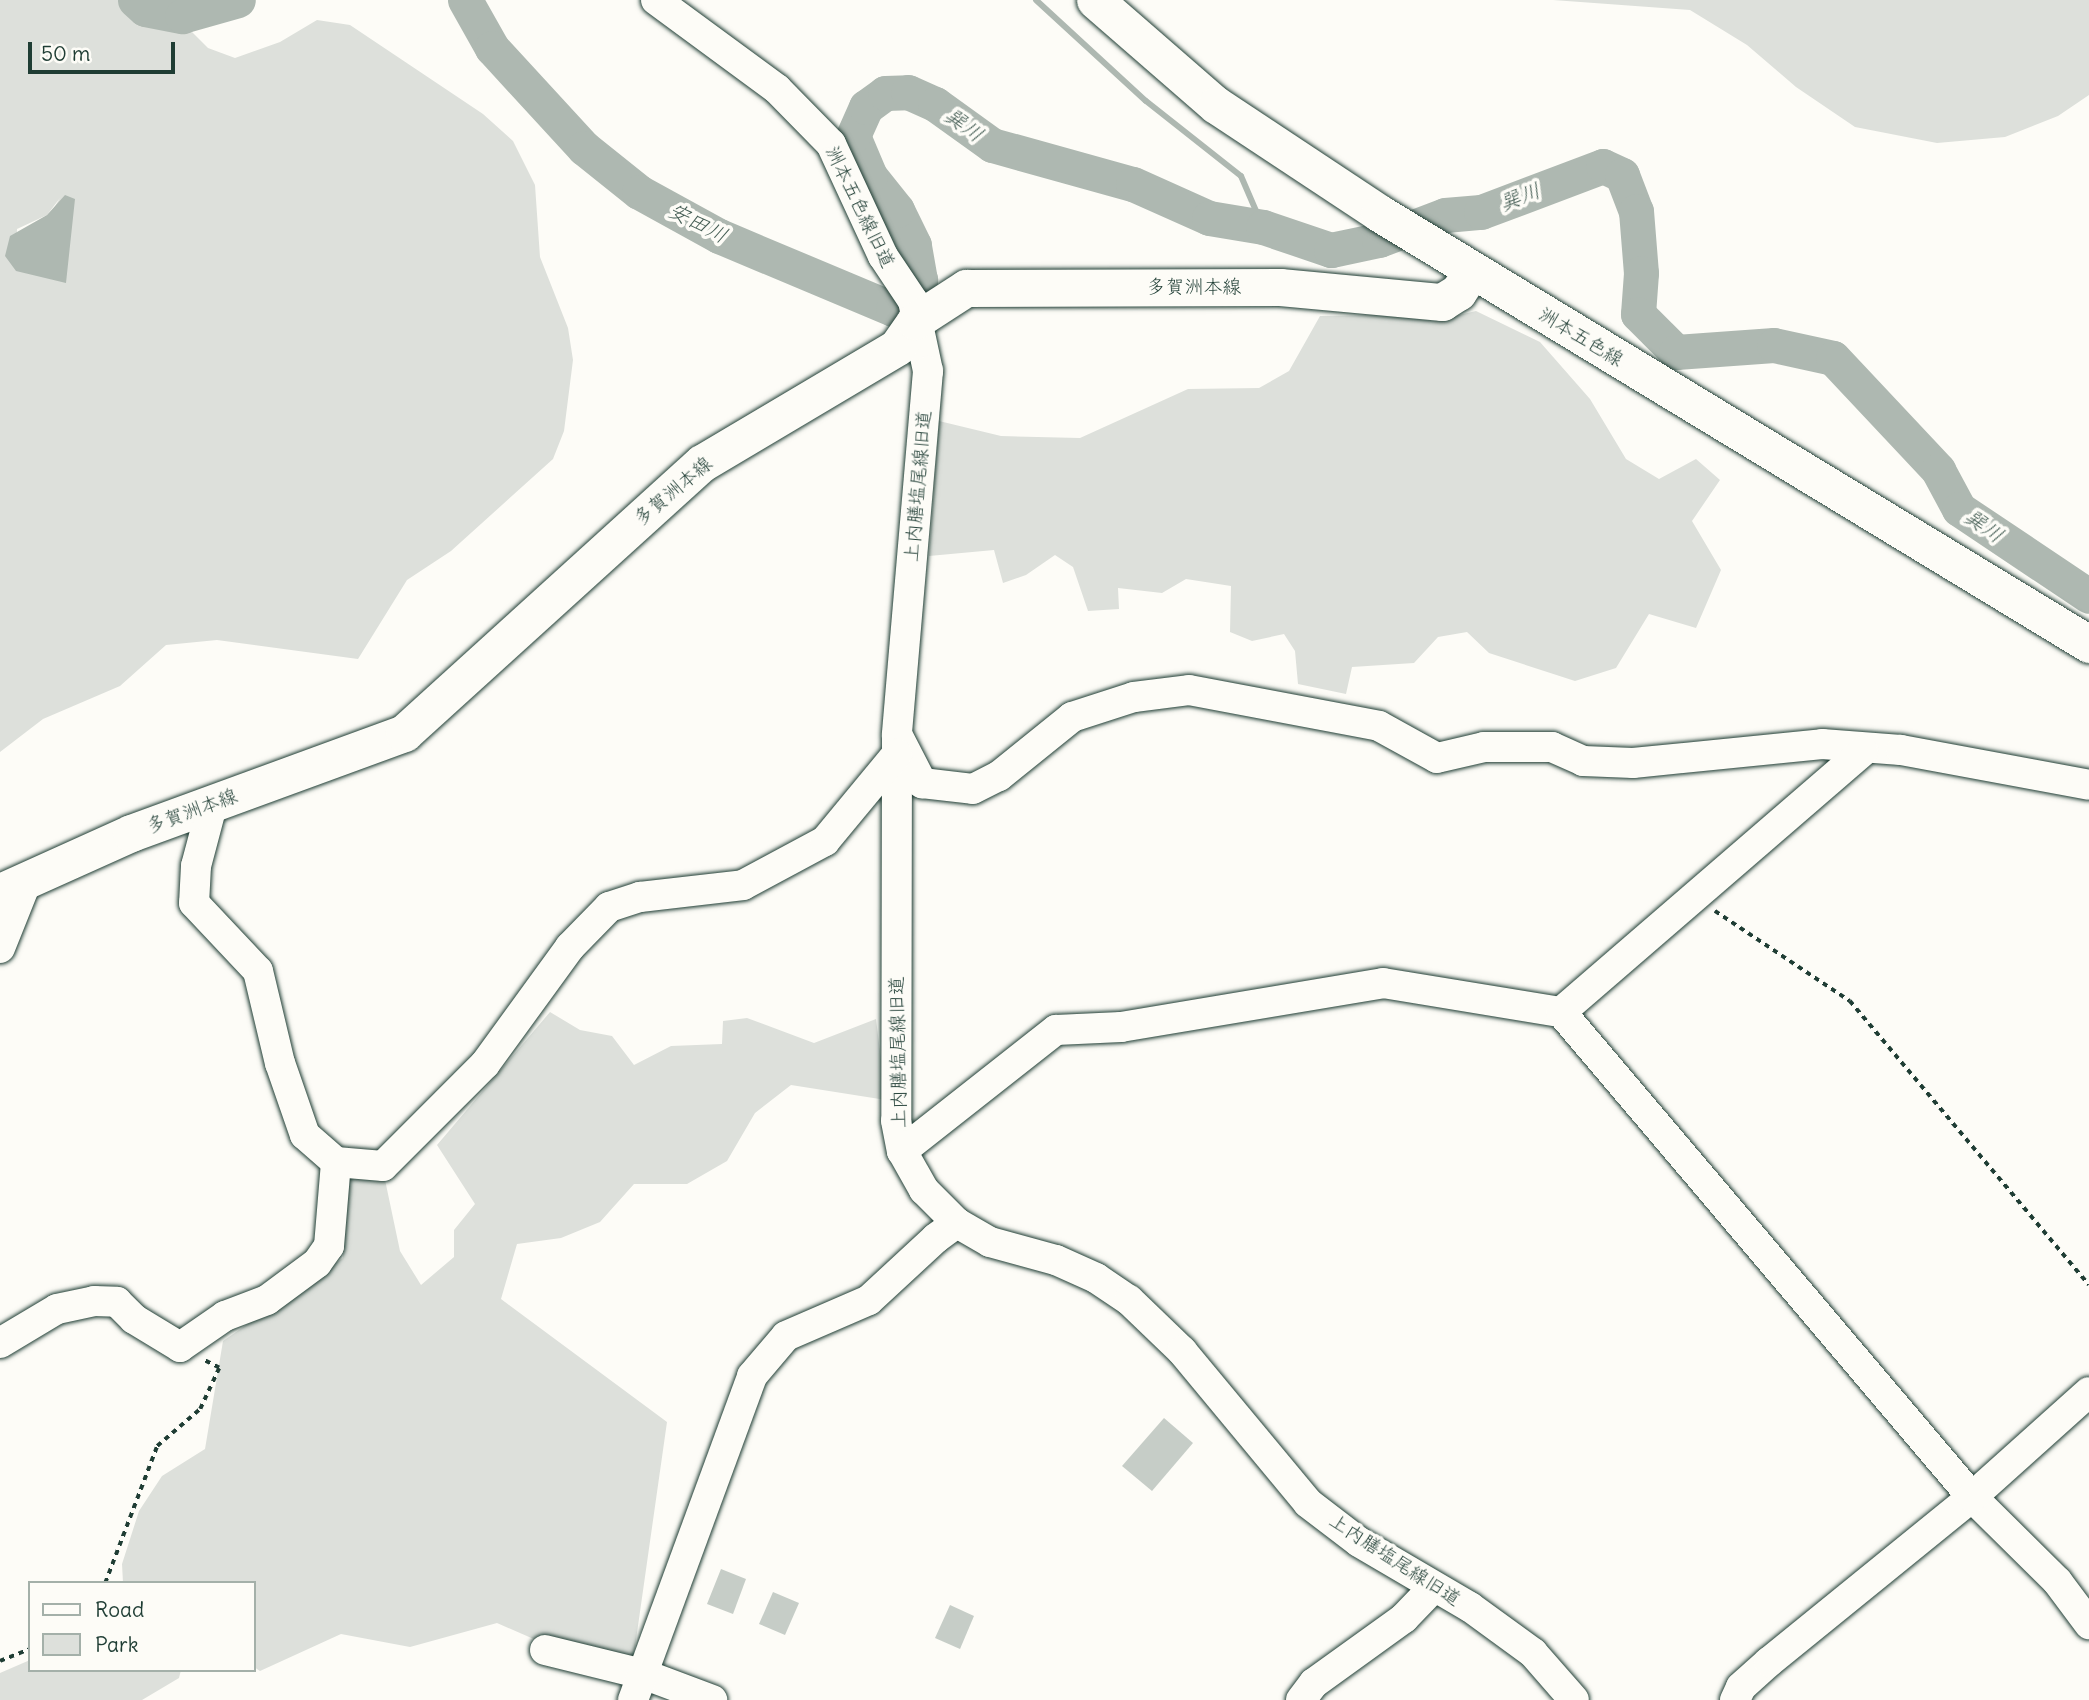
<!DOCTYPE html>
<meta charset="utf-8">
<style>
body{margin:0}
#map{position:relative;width:2089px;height:1700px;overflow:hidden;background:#fdfcf7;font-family:Delius,"Klee One",sans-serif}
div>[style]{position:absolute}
.green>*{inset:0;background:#dde0db}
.water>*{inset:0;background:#aeb8b1}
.stream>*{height:6px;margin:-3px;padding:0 3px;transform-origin:3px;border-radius:3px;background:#aeb8b1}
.river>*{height:35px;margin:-17.5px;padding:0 17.5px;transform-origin:17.5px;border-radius:17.5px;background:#aeb8b1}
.building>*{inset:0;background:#c6cdc7}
.path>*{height:3.5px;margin-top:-1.75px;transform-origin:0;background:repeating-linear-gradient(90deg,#1f3d34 0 5px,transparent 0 10px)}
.roads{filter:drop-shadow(0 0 2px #1f3d34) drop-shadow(0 0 2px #1f3d34)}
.minor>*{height:30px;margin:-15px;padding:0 15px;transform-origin:15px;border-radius:15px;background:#fdfcf7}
.major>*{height:37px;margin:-18.5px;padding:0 18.5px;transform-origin:18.5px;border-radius:18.5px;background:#fdfcf7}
span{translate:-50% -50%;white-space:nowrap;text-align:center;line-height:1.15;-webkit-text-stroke:7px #fdfcf7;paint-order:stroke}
.street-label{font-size:19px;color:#1f3d34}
.water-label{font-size:21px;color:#435c53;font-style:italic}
.legend{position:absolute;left:28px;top:1581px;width:228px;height:91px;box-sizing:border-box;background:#fdfcf7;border:2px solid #a4b0a9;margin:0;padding:9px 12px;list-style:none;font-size:21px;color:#1f3d34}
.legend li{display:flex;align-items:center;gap:14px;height:35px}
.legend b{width:35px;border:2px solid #a4b0a9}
.scale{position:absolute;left:28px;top:42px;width:147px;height:32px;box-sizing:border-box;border:4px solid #1f3d34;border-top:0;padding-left:9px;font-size:21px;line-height:24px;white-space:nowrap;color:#1f3d34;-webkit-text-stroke:5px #fdfcf7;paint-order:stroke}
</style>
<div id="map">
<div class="green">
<i style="clip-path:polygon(evenodd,0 0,122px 0,160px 22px,183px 23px,208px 48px,235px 58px,280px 42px,317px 20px,350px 25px,483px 114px,513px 141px,535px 185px,540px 257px,568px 328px,573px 360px,564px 431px,553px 459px,451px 551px,407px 580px,358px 659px,217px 640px,166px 645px,120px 686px,43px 719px,0 752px,0 0,60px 198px,16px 271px,17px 229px,47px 215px,60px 198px)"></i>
<i style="clip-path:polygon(1553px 0,2089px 0,2089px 95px,2058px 116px,2005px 137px,1937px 143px,1855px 127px,1796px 87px,1747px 45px,1690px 10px)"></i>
<i style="clip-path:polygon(1476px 311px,1540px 342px,1590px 399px,1626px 459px,1659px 479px,1696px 459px,1720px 480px,1692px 521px,1721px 570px,1696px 628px,1649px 614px,1616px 668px,1575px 681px,1489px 653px,1467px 632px,1438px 637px,1414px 663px,1352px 667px,1346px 694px,1298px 684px,1295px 651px,1284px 634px,1252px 641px,1230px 632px,1231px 586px,1186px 579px,1162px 593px,1118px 588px,1119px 609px,1088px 611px,1073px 567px,1055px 555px,1026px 575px,1003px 583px,994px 550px,929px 556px,939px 421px,1001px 436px,1080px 438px,1188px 389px,1259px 388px,1289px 371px,1320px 316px,1384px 315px,1434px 321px)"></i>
<i style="clip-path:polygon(550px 1012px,580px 1030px,612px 1036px,634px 1065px,671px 1046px,722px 1044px,723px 1021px,747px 1018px,814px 1043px,876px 1019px,886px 1100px,791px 1085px,755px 1113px,727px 1161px,687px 1184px,634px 1184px,600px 1222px,561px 1238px,517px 1244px,501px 1299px,667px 1422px,633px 1661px,536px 1640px,497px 1623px,410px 1647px,341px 1634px,260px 1671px,254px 1667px,254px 1583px,123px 1583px,122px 1564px,139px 1511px,162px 1476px,205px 1449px,223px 1341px,343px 1258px,346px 1178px,384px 1175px,400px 1251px,421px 1285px,454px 1257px,454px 1230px,475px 1204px,437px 1145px)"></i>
<i style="clip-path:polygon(30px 1660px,30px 1670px,181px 1670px,179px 1678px,142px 1700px,0 1700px,0 1673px)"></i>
</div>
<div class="water">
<i style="clip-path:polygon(65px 195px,75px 199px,66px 283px,16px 271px,5px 256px,10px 236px,47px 215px)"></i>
</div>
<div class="stream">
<i style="left:1036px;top:0;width:149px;rotate:42.6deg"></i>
<i style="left:1146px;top:101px;width:121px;rotate:38.3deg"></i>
<i style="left:1241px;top:176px;width:56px;rotate:66.7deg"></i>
</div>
<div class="river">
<i style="left:135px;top:0;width:13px;rotate:42deg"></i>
<i style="left:145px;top:9px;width:38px;rotate:11deg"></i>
<i style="left:182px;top:16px;width:58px;rotate:-15.9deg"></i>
<i style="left:465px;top:0;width:55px;rotate:60.6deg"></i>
<i style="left:492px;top:48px;width:136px;rotate:47.4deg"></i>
<i style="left:584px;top:148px;width:70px;rotate:38.7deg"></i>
<i style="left:639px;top:192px;width:91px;rotate:28.8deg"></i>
<i style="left:719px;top:236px;width:189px;rotate:22.8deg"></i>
<i style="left:893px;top:309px;width:40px;rotate:-47deg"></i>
<i style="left:920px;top:280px;width:36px;rotate:-100deg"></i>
<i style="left:914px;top:245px;width:39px;rotate:-116deg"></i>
<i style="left:897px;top:210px;width:43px;rotate:-128.5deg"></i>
<i style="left:870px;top:176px;width:43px;rotate:-113deg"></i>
<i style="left:853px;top:136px;width:32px;rotate:-66deg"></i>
<i style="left:866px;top:107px;width:24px;rotate:-36deg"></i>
<i style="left:885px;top:93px;width:23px;rotate:-2deg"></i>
<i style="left:908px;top:92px;width:30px;rotate:24deg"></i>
<i style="left:935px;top:104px;width:70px;rotate:35.7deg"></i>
<i style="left:992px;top:145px;width:146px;rotate:15.5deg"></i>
<i style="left:1133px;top:184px;width:83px;rotate:24.1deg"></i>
<i style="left:1209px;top:218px;width:55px;rotate:9.5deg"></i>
<i style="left:1263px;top:227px;width:72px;rotate:18.7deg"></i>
<i style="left:1331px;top:250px;width:49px;rotate:-11.8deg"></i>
<i style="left:1379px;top:240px;width:71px;rotate:-20.7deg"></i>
<i style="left:1445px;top:215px;width:36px;rotate:-5deg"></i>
<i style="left:1481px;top:212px;width:130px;rotate:-20.7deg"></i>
<i style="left:1603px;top:166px;width:21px;rotate:25deg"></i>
<i style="left:1622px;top:175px;width:39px;rotate:69deg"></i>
<i style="left:1636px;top:211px;width:62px;rotate:85.4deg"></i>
<i style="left:1641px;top:273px;width:41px;rotate:94.2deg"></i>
<i style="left:1638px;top:314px;width:54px;rotate:45deg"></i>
<i style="left:1676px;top:352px;width:98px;rotate:-4.1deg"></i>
<i style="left:1774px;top:345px;width:60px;rotate:12.4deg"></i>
<i style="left:1833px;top:358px;width:154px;rotate:46.8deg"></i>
<i style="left:1938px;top:470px;width:44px;rotate:61.7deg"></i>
<i style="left:1959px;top:509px;width:156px;rotate:33.8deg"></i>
</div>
<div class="building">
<i style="clip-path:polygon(1164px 1418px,1193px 1443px,1152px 1491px,1122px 1466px)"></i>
<i style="clip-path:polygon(721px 1569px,746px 1579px,733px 1614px,707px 1604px)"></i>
<i style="clip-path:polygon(773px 1592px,799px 1603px,785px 1635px,759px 1624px)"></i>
<i style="clip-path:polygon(950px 1605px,974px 1616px,960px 1649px,935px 1638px)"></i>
</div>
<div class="path">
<i style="left:1715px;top:911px;width:162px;rotate:33.7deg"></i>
<i style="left:1850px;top:1001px;width:371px;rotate:49.9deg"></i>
<i style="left:105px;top:1583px;width:147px;rotate:-69.2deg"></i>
<i style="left:157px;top:1446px;width:57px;rotate:-40.7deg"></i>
<i style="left:200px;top:1409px;width:45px;rotate:-65.1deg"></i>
<i style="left:219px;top:1368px;width:18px;rotate:-153deg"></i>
<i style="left:0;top:1661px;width:32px;rotate:-22deg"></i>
</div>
<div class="roads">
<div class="minor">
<i style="left:656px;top:0;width:150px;rotate:36.3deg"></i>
<i style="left:777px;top:89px;width:77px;rotate:45.5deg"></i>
<i style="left:831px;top:144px;width:123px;rotate:65.1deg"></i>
<i style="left:883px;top:256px;width:54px;rotate:56.3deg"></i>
<i style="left:913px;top:301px;width:72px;rotate:77.9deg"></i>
<i style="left:928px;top:371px;width:365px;rotate:94.9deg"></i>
<i style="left:897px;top:735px;width:386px;rotate:90.1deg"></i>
<i style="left:896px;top:1121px;width:31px;rotate:79deg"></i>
<i style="left:902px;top:1151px;width:45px;rotate:60.6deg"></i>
<i style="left:924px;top:1190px;width:47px;rotate:45deg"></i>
<i style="left:957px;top:1223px;width:38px;rotate:30deg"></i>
<i style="left:990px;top:1242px;width:68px;rotate:15.3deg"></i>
<i style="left:1056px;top:1260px;width:44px;rotate:24.2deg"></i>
<i style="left:1096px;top:1278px;width:40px;rotate:34deg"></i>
<i style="left:1129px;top:1300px;width:74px;rotate:43.9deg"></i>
<i style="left:1182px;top:1351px;width:197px;rotate:50.3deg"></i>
<i style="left:1308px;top:1503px;width:64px;rotate:37.4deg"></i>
<i style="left:1359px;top:1542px;width:129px;rotate:30.4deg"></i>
<i style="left:1470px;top:1607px;width:78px;rotate:36.1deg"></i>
<i style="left:1533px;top:1653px;width:62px;rotate:48.9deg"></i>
<i style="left:899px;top:738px;width:51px;rotate:62.9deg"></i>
<i style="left:922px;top:783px;width:51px;rotate:6.7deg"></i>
<i style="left:973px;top:789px;width:29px;rotate:-27deg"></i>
<i style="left:999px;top:776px;width:94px;rotate:-38.9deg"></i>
<i style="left:1072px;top:717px;width:65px;rotate:-17.9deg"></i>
<i style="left:1134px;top:697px;width:55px;rotate:-7.3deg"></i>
<i style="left:1189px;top:690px;width:193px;rotate:10.7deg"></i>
<i style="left:1379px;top:726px;width:66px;rotate:28.9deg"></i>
<i style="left:1437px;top:758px;width:48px;rotate:-13.2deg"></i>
<i style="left:1484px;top:747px;width:68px"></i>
<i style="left:1552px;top:747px;width:34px;rotate:24deg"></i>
<i style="left:1583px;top:761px;width:50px;rotate:2.3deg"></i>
<i style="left:1633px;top:763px;width:190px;rotate:-5.7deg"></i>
<i style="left:1822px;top:744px;width:79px;rotate:4.3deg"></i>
<i style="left:1901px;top:750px;width:191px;rotate:10.5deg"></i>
<i style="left:213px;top:802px;width:66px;rotate:104.9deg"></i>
<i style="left:196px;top:866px;width:37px;rotate:93deg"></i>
<i style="left:194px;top:903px;width:93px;rotate:46.7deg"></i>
<i style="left:258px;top:971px;width:95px;rotate:76.6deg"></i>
<i style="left:280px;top:1063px;width:76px;rotate:70.9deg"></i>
<i style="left:305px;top:1135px;width:41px;rotate:41.1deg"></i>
<i style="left:336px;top:1162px;width:47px;rotate:4.9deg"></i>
<i style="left:383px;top:1166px;width:144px;rotate:-45deg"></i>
<i style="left:485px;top:1064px;width:145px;rotate:-54deg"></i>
<i style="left:570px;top:947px;width:56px;rotate:-45.7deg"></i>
<i style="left:609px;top:907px;width:33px;rotate:-18deg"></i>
<i style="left:640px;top:897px;width:104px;rotate:-6.6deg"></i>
<i style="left:743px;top:885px;width:93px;rotate:-28.2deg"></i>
<i style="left:825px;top:841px;width:113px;rotate:-50.4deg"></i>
<i style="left:0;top:948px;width:70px;rotate:-68.2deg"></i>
<i style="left:1561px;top:1012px;width:399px;rotate:-40.8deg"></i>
<i style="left:902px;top:1151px;width:196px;rotate:-38.2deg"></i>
<i style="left:1056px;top:1030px;width:65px;rotate:-2.6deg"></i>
<i style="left:1121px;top:1027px;width:266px;rotate:-9.5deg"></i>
<i style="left:1383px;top:983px;width:180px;rotate:9.3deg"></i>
<i style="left:1561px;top:1012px;width:636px;rotate:49.72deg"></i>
<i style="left:1972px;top:1497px;width:120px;rotate:44.7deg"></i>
<i style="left:2057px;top:1581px;width:54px;rotate:53.3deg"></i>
<i style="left:0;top:1343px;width:66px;rotate:-30.8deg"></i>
<i style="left:57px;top:1309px;width:38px;rotate:-12deg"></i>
<i style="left:94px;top:1301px;width:23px;rotate:2deg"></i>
<i style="left:117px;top:1302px;width:24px;rotate:45deg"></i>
<i style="left:134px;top:1319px;width:54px;rotate:31.3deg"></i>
<i style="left:180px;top:1347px;width:55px;rotate:-34.6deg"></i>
<i style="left:225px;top:1316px;width:45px;rotate:-20.9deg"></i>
<i style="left:267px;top:1300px;width:62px;rotate:-36.5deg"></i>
<i style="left:317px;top:1263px;width:21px;rotate:-55deg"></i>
<i style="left:329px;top:1246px;width:84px;rotate:-85.2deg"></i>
<i style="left:545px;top:1650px;width:101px;rotate:13.8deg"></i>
<i style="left:643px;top:1674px;width:74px;rotate:20.6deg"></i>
<i style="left:633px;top:1700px;width:345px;rotate:-69.8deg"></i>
<i style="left:752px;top:1376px;width:52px;rotate:-49.6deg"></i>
<i style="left:786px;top:1336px;width:90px;rotate:-23.4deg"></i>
<i style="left:869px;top:1300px;width:91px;rotate:-42.8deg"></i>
<i style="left:936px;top:1238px;width:26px;rotate:-36deg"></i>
<i style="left:1301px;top:1700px;width:21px;rotate:-53deg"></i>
<i style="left:1314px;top:1683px;width:111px;rotate:-35.8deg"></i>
<i style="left:1404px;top:1618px;width:42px;rotate:-46deg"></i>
<i style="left:1735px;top:1700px;width:14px;rotate:-65deg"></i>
<i style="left:1741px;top:1687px;width:38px;rotate:-42deg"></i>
<i style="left:1769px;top:1662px;width:262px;rotate:-39.1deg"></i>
<i style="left:1972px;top:1497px;width:157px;rotate:-41.9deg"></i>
</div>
<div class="major">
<i style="left:1095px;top:0;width:160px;rotate:41deg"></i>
<i style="left:1216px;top:105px;width:196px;rotate:33.5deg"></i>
<i style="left:1379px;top:213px;width:831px;rotate:31.26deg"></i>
<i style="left:0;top:892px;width:144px;rotate:-24.2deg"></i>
<i style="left:131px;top:833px;width:291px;rotate:-20.1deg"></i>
<i style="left:404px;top:733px;width:402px;rotate:-42.2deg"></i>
<i style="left:702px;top:463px;width:227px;rotate:-30.7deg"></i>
<i style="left:897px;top:347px;width:32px;rotate:-55deg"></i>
<i style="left:915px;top:321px;width:61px;rotate:-32.9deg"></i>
<i style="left:966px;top:288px;width:314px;rotate:-0.2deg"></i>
<i style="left:1280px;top:287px;width:163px;rotate:5.3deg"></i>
<i style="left:1442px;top:302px;width:19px;rotate:-32deg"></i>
<i style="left:1458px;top:292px;width:25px;rotate:-56deg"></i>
</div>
</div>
<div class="street-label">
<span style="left:860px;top:207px;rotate:64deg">洲本五色線旧道</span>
<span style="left:1194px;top:287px">多賀洲本線</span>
<span style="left:1581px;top:337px;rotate:31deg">洲本五色線</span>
<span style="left:918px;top:486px;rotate:-85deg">上内膳塩尾線旧道</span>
<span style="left:673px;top:491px;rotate:-40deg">多賀洲本線</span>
<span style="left:192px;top:811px;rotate:-20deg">多賀洲本線</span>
<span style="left:898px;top:1052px;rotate:-91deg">上内膳塩尾線旧道</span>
<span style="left:1395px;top:1560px;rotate:33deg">上内膳塩尾線旧道</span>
</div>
<div class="water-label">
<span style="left:964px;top:125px;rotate:36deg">巽川</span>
<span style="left:1520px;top:197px;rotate:-21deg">巽川</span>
<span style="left:698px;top:223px;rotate:27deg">安田川</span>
<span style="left:1984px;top:526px;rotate:35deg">巽川</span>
</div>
<ul class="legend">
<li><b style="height:9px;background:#fdfcf7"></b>Road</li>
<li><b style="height:19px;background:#dde0db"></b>Park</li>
</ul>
<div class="scale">50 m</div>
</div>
